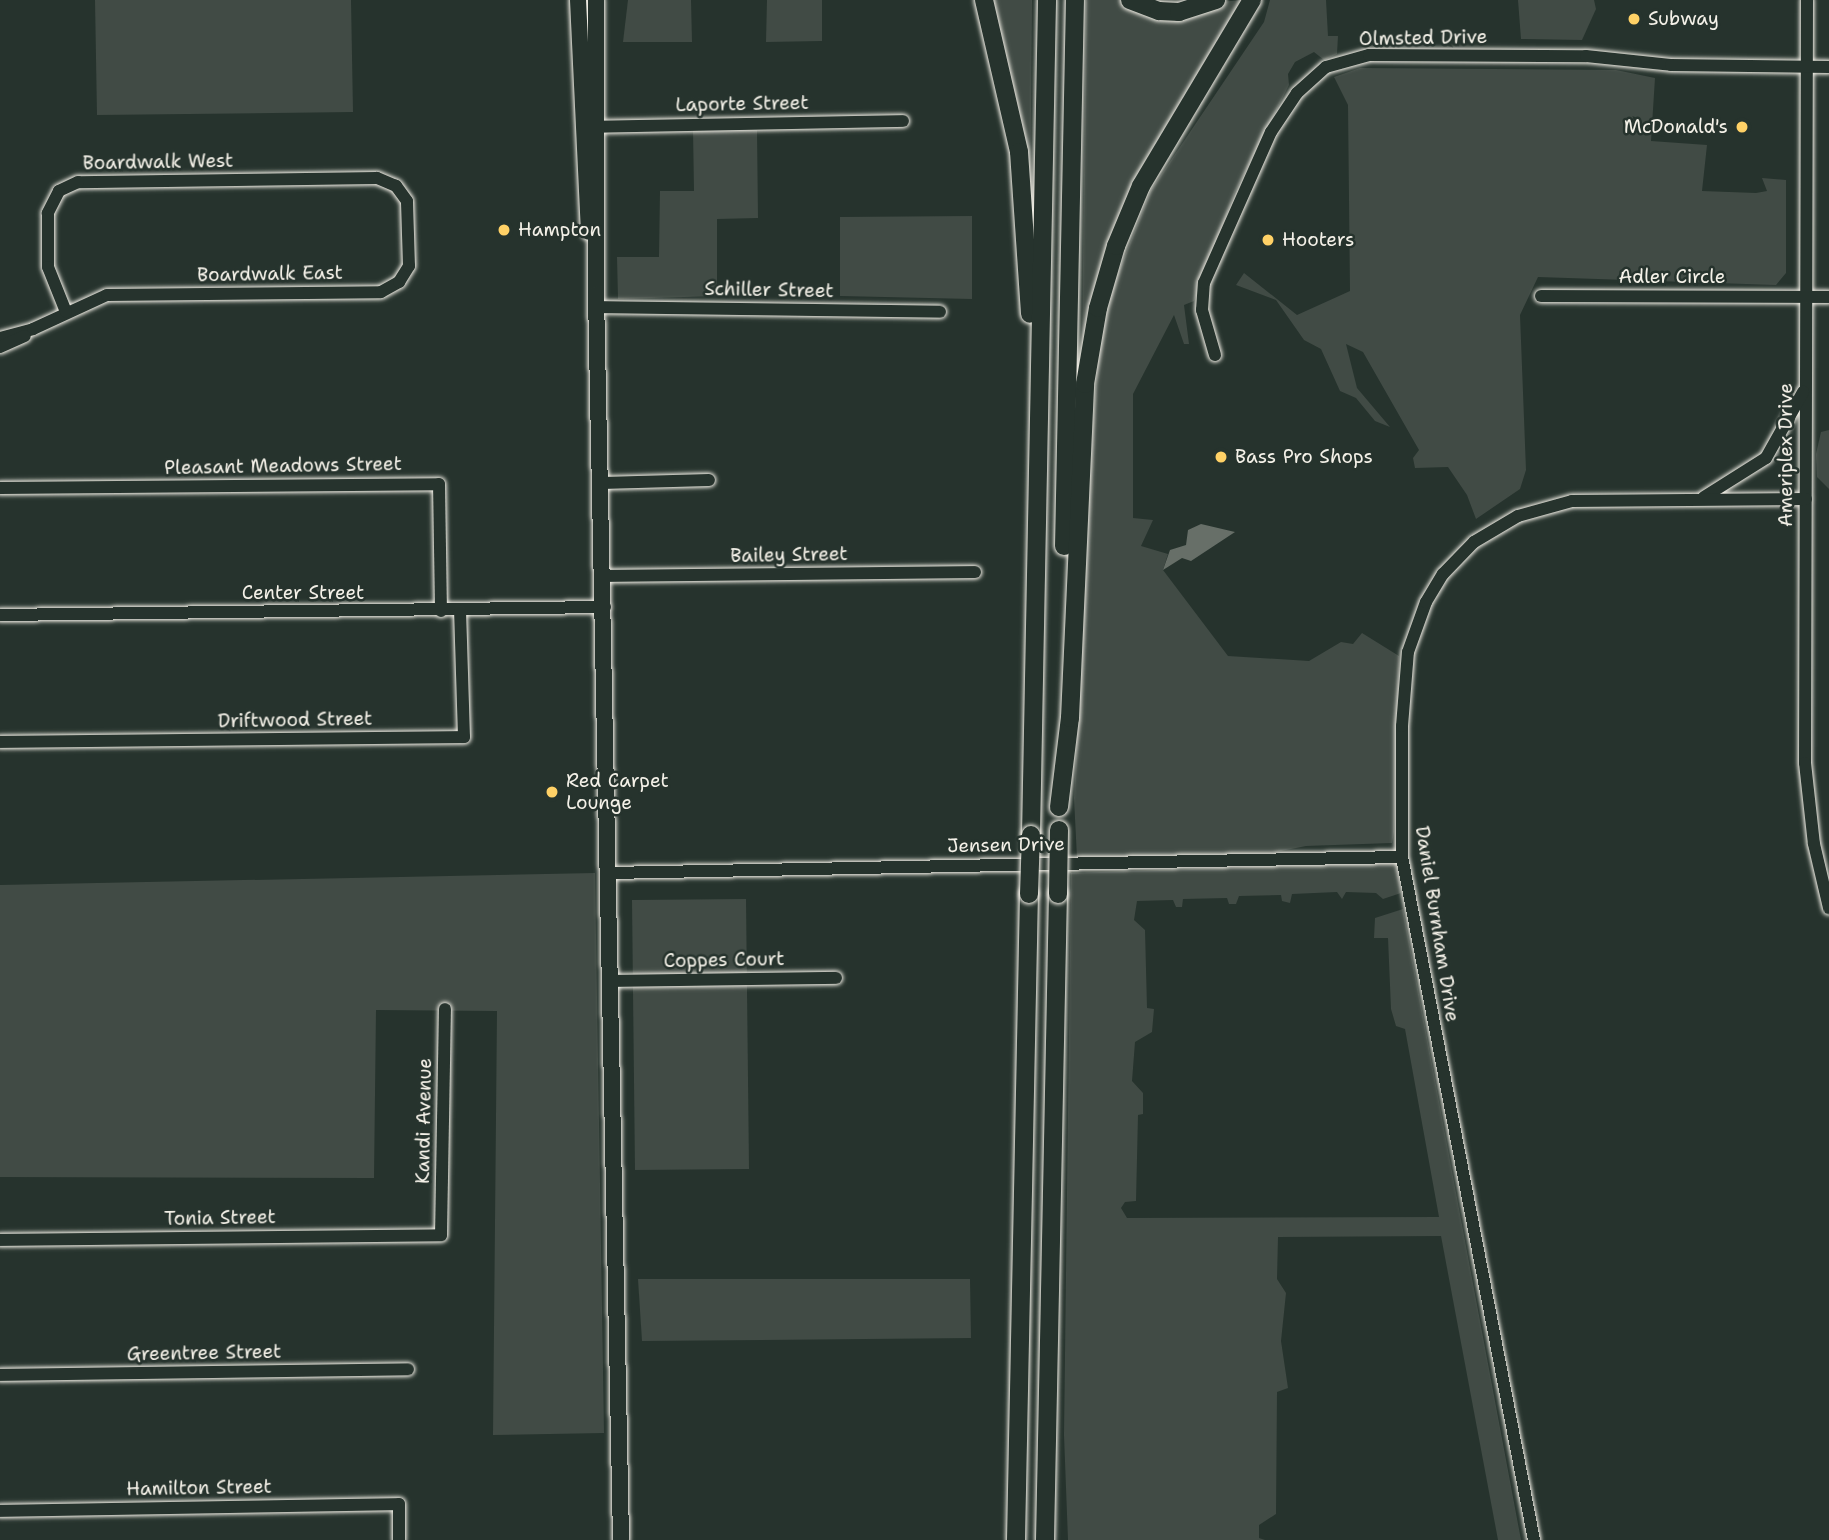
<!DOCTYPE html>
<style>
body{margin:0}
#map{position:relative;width:1829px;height:1540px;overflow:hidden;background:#26332d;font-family:"Shantell Sans",sans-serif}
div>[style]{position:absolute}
.green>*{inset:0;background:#414b45}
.water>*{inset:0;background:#676f68}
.roads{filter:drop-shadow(0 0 2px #f4f1e8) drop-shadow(0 0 2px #f4f1e8)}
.minor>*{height:12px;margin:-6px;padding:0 6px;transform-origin:6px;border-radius:6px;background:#26332d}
.major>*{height:16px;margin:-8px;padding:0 8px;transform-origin:8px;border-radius:8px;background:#26332d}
.highway>*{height:18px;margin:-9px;padding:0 9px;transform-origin:9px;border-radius:9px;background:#26332d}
.bridges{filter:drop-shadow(0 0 2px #f4f1e8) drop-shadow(0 0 2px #f4f1e8)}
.highway-bridge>*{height:18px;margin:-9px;padding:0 9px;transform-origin:9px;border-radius:9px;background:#26332d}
.dots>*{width:19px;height:19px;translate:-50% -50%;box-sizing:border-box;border:4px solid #26332d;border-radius:50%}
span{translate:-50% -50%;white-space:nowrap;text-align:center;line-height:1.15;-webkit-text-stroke:5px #26332d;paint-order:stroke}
.poi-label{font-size:19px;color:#f4f1e8}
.left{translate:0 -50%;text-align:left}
.right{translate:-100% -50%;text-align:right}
.street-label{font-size:19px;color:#f4f1e8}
</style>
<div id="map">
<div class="green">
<i style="clip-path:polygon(95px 0,351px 0,353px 112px,97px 115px)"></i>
<i style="clip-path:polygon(628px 0,691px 0,692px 42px,623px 42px)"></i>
<i style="clip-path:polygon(767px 0,822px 0,822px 41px,766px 42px)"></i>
<i style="clip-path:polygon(989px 0,1032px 0,1030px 218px)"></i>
<i style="clip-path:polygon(1086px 0,1120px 0,1134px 9px,1243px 0,1162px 138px,1082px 353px)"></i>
<i style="clip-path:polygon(1270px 0,1326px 0,1328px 36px,1338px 36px,1337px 54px,1324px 60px,1314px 52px,1295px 62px,1288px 74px,1289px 85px,1235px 192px,1194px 301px,1184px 305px,1189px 344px,1184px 344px,1174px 315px,1133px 394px,1133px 518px,1153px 520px,1141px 546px,1168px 554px,1163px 570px,1228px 656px,1309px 661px,1341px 642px,1353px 644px,1362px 633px,1399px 656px,1394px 832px,1392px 843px,1306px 846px,1271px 853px,1077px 858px,1074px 798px,1093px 425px,1099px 347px,1113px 286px,1151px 190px,1264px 22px)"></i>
<i style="clip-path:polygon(1518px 0,1594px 0,1596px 9px,1582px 40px,1521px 39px)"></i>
<i style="clip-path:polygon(1360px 68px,1616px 70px,1655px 78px,1651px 141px,1707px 145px,1702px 191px,1756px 193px,1767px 191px,1762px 178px,1786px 180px,1786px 273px,1776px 285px,1538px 277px,1520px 315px,1526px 470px,1520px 489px,1476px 519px,1467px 495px,1448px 467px,1415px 468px,1413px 458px,1419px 450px,1363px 352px,1346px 344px,1357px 388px,1390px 427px,1375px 421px,1356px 398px,1340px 391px,1321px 349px,1304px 340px,1276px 300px,1236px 285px,1244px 273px,1297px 315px,1350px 291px,1348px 105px,1334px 77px)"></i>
<i style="clip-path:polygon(693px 130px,757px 130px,758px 218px,717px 219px,717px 296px,618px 299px,617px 257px,659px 257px,660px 191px,694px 191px)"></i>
<i style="clip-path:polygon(972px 216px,972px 299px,840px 296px,840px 217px)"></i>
<i style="clip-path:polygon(1829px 430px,1829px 489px,1817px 477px,1816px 454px,1821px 432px)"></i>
<i style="clip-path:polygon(1396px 862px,1401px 893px,1383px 899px,1376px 893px,1346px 892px,1342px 899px,1337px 892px,1292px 894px,1290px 903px,1282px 901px,1281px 895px,1239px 896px,1236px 904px,1229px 904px,1227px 898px,1183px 899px,1182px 907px,1176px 907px,1173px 900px,1137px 901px,1134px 920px,1145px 930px,1147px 1008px,1154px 1009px,1152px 1032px,1135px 1042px,1132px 1081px,1143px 1093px,1143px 1114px,1138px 1115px,1136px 1201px,1125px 1202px,1121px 1208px,1127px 1218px,1439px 1217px,1405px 1029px,1396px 1026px,1391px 1009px,1388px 938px,1374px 938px,1375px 918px,1403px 909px,1521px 1540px,1498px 1540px,1441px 1236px,1278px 1237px,1277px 1279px,1286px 1293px,1281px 1341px,1288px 1388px,1277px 1392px,1276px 1514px,1259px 1525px,1259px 1538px,1265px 1540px,1068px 1540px,1064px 1435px,1071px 873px)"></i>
<i style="clip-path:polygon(595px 873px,604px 1433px,493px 1435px,497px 1011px,376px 1010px,374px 1178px,0 1177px,0 885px)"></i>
<i style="clip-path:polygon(746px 899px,749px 1169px,635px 1170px,632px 900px)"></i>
<i style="clip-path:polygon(638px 1279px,970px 1279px,971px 1338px,642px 1341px)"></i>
</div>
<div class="water">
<i style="clip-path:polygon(1201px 524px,1235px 532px,1191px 561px,1182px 558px,1163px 570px,1170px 550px,1186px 545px,1188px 530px)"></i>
</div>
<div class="roads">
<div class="minor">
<i style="left:1807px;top:0;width:763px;rotate:90.15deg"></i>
<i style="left:1805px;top:763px;width:81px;rotate:83.7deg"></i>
<i style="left:1814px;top:844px;width:66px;rotate:76.8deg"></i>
<i style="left:590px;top:127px;width:313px;rotate:-1.1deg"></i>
<i style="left:1541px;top:296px;width:288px;rotate:0.2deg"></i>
<i style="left:597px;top:307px;width:343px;rotate:0.8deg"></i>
<i style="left:0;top:338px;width:34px;rotate:-15deg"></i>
<i style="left:33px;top:329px;width:81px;rotate:-24.7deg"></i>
<i style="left:107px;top:295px;width:274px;rotate:-0.6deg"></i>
<i style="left:381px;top:292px;width:21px;rotate:-29deg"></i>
<i style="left:399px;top:282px;width:19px;rotate:-58deg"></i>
<i style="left:409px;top:266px;width:65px;rotate:-91.8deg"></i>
<i style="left:407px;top:201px;width:19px;rotate:-126deg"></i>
<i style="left:396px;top:186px;width:21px;rotate:-157deg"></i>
<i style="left:377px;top:178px;width:299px;rotate:179.2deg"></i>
<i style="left:78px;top:182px;width:21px;rotate:155deg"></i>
<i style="left:59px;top:191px;width:25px;rotate:117deg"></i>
<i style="left:48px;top:213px;width:54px;rotate:90deg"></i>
<i style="left:48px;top:267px;width:48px;rotate:68.2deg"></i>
<i style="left:0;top:347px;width:27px;rotate:-24deg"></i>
<i style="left:1215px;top:355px;width:47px;rotate:-106.1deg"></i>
<i style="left:1202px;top:310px;width:27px;rotate:-86deg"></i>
<i style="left:1204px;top:283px;width:165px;rotate:-66.1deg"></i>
<i style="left:1271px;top:132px;width:47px;rotate:-56.3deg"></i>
<i style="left:1297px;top:93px;width:39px;rotate:-42deg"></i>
<i style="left:1326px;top:67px;width:45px;rotate:-15.6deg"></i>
<i style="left:1369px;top:55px;width:217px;rotate:0.3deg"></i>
<i style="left:1586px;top:56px;width:85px;rotate:6deg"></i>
<i style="left:1671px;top:65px;width:158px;rotate:0.7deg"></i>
<i style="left:602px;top:483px;width:107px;rotate:-1.6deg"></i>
<i style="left:0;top:488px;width:439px;rotate:-0.5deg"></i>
<i style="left:439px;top:484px;width:127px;rotate:89.1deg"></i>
<i style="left:1704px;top:497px;width:73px;rotate:-32.2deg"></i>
<i style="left:1766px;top:458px;width:76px;rotate:-60.7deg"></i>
<i style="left:604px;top:576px;width:371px;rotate:-0.6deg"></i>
<i style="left:0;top:615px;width:605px;rotate:-0.76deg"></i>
<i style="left:0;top:742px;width:464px;rotate:-0.6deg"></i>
<i style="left:464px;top:737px;width:126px;rotate:-91.8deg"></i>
<i style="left:610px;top:873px;width:792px;rotate:-1.16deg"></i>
<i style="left:613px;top:981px;width:223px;rotate:-0.8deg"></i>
<i style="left:0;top:1240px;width:441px;rotate:-0.6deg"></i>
<i style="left:441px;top:1235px;width:226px;rotate:-89deg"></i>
<i style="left:0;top:1375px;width:408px;rotate:-0.8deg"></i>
<i style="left:0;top:1511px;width:399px;rotate:-1deg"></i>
<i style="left:399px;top:1504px;width:36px;rotate:90deg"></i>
<i style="left:1534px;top:1540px;width:696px;rotate:-100.94deg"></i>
<i style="left:1402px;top:857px;width:131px;rotate:-90deg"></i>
<i style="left:1402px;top:726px;width:74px;rotate:-85.4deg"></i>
<i style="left:1408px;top:652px;width:53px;rotate:-70.2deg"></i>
<i style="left:1426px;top:602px;width:33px;rotate:-59deg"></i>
<i style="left:1443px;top:574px;width:45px;rotate:-45.9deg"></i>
<i style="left:1474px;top:542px;width:51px;rotate:-30.6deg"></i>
<i style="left:1518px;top:516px;width:56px;rotate:-15.5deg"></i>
<i style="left:1572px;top:501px;width:234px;rotate:-0.5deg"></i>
</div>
<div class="major">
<i style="left:578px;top:0;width:232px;rotate:87.3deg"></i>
<i style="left:596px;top:0;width:294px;rotate:90deg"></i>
<i style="left:596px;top:294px;width:1246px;rotate:88.85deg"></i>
</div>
<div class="highway">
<i style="left:984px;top:0;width:156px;rotate:77deg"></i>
<i style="left:1019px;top:152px;width:162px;rotate:86.1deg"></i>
<i style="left:1130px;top:0;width:31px;rotate:21deg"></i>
<i style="left:1159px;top:11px;width:20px;rotate:3deg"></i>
<i style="left:1179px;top:12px;width:39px;rotate:-18deg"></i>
<i style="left:1064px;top:546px;width:546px;rotate:-88.85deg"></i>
<i style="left:1059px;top:807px;width:90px;rotate:-83deg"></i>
<i style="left:1070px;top:718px;width:334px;rotate:-87.4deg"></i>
<i style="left:1085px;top:384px;width:77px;rotate:-80.3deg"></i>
<i style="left:1098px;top:308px;width:65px;rotate:-73.8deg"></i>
<i style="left:1116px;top:246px;width:65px;rotate:-67.4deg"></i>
<i style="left:1141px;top:186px;width:217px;rotate:-59.2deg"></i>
<i style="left:1031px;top:835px;width:835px;rotate:-88.9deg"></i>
<i style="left:1016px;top:1540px;width:646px;rotate:-88.85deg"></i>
<i style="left:1045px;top:1540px;width:646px;rotate:-88.85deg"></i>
</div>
</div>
<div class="bridges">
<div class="highway-bridge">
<i style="left:1029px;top:894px;width:59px;rotate:-88.1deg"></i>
<i style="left:1058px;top:894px;width:64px;rotate:-89.1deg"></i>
</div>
</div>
<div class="dots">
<i style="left:1634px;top:19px;background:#ffd166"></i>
<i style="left:1742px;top:127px;background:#ffd166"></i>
<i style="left:504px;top:230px;background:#ffd166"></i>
<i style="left:1268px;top:240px;background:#ffd166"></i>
<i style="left:1221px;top:457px;background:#ffd166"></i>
<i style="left:552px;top:792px;background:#ffd166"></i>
</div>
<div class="poi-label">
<span class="left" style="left:1648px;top:19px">Subway</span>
<span class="right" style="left:1728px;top:127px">McDonald's</span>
<span class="left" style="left:518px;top:230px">Hampton</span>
<span class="left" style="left:1282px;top:240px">Hooters</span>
<span class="left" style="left:1235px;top:457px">Bass Pro Shops</span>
<span class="left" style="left:566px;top:792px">Red Carpet<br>Lounge</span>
</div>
<div class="street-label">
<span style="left:1423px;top:38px;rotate:-1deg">Olmsted Drive</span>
<span style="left:742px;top:104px;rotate:-1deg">Laporte Street</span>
<span style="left:158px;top:162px;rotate:-1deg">Boardwalk West</span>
<span style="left:270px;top:274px;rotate:-1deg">Boardwalk East</span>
<span style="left:1672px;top:277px">Adler Circle</span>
<span style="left:769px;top:290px;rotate:1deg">Schiller Street</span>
<span style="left:1786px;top:455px;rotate:-90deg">Ameriplex Drive</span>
<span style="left:283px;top:466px;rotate:-1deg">Pleasant Meadows Street</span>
<span style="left:789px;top:555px;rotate:-1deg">Bailey Street</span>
<span style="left:303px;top:593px">Center Street</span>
<span style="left:295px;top:720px;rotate:-1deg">Driftwood Street</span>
<span style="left:1006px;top:845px;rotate:-1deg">Jensen Drive</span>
<span style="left:1437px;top:924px;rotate:81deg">Daniel Burnham Drive</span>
<span style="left:724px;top:960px;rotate:-1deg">Coppes Court</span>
<span style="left:424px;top:1121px;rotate:-89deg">Kandi Avenue</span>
<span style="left:220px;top:1218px;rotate:-1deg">Tonia Street</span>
<span style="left:204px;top:1353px;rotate:-1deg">Greentree Street</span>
<span style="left:199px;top:1488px;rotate:-1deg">Hamilton Street</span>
</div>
</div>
